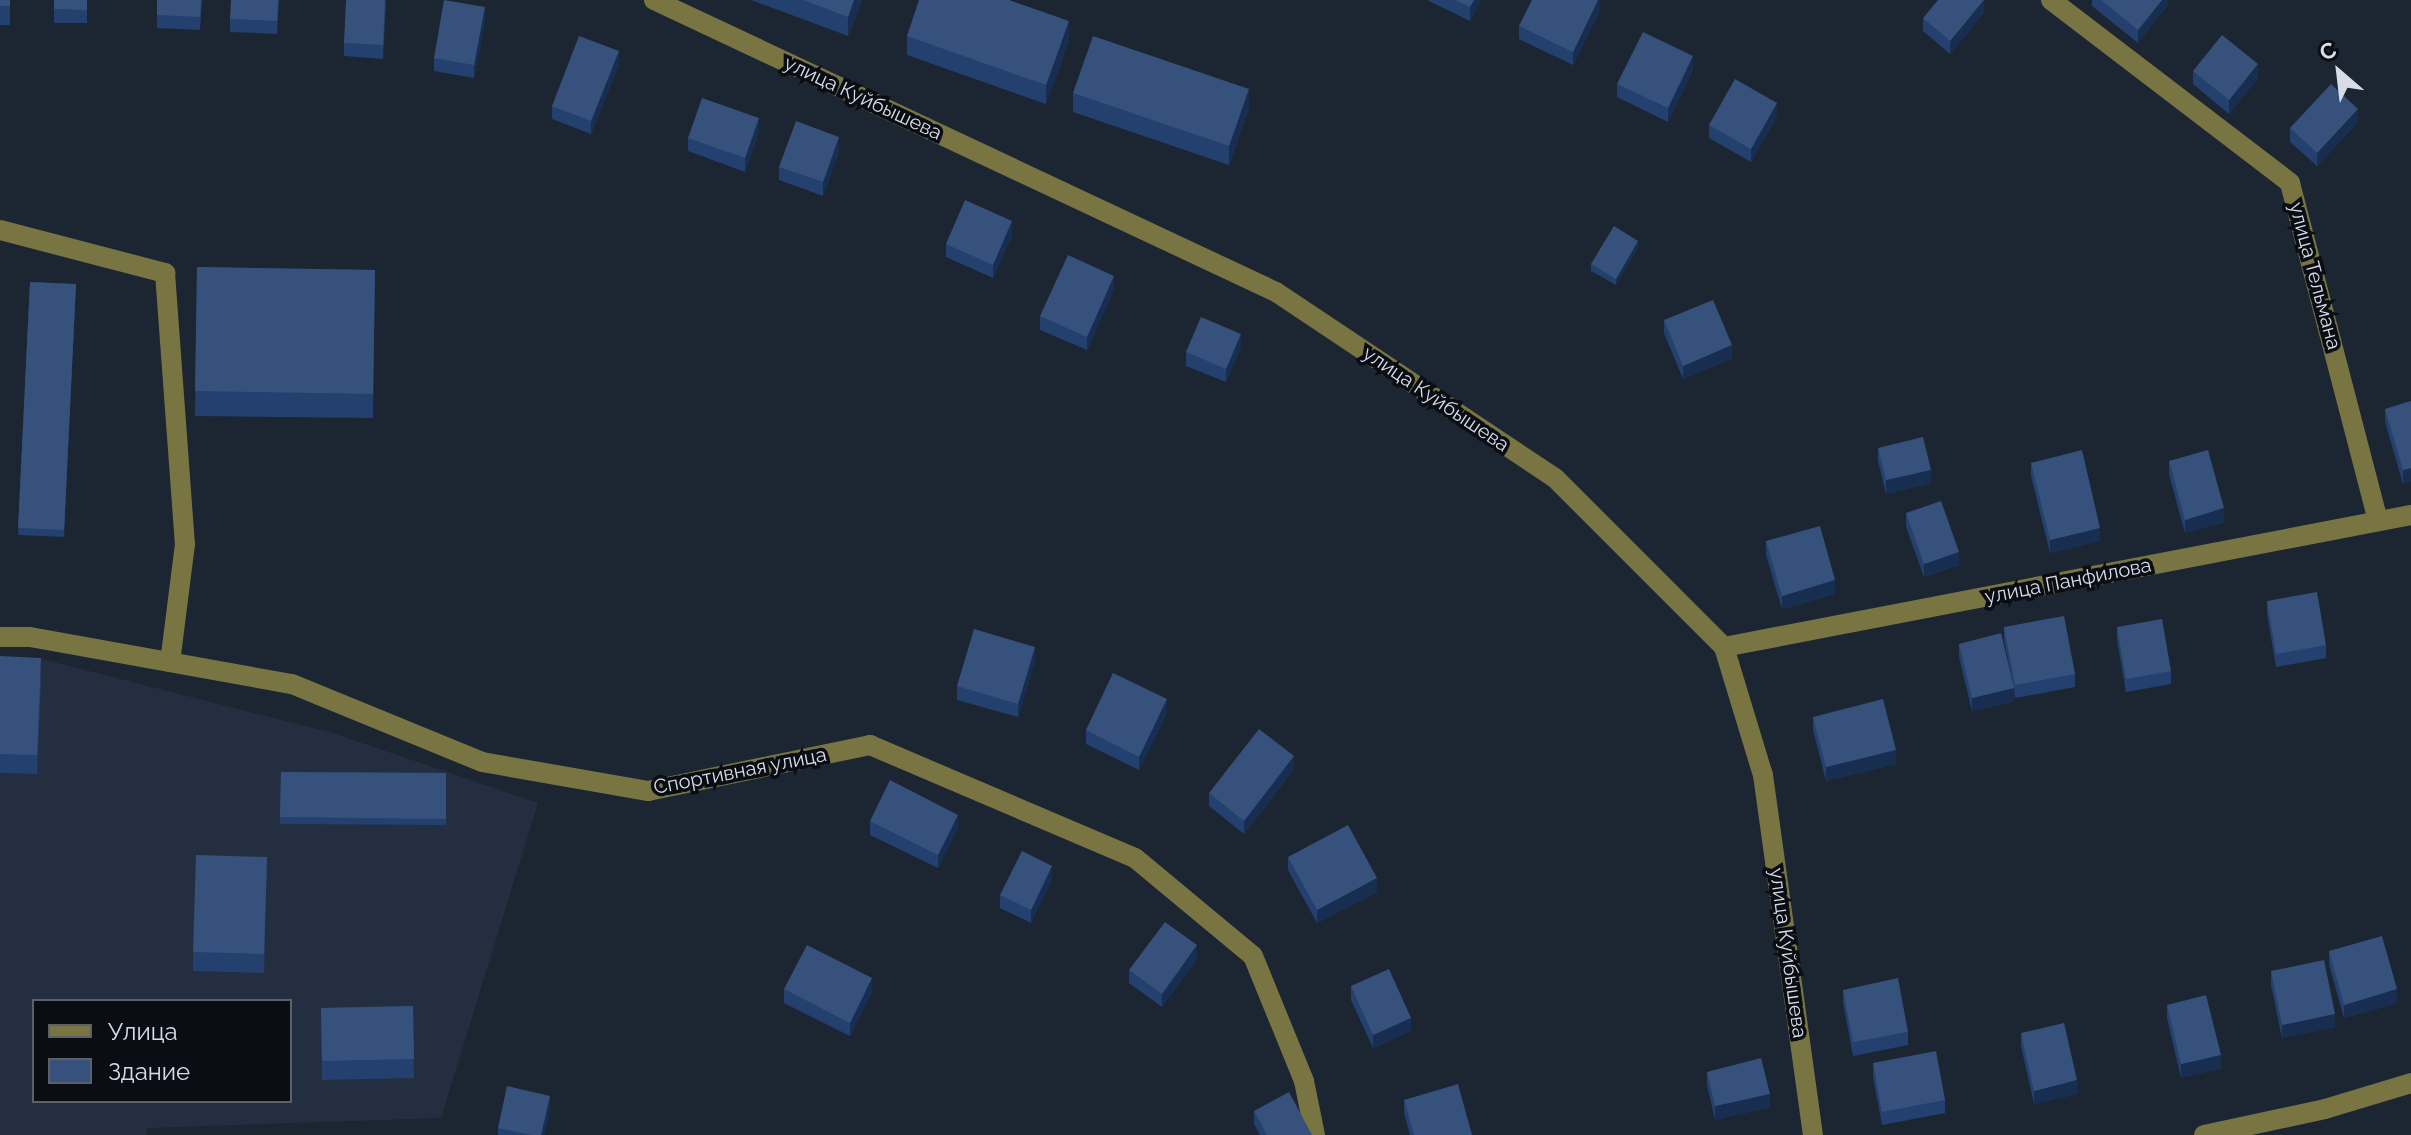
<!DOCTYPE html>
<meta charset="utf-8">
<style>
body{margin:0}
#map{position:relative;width:2411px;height:1135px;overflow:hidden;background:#1c2532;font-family:Raleway,sans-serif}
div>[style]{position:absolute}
.built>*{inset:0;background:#232f40}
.minor>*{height:20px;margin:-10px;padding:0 10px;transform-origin:10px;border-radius:10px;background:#787543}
.wall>*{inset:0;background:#23406e}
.shaded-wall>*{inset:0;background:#182e51}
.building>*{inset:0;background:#36517b}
span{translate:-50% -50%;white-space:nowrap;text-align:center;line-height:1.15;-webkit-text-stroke:7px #0a0e14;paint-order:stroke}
.street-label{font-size:20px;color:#d7dde6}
.legend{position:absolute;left:32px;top:999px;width:260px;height:104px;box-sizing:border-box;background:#0a0e14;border:2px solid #5c6168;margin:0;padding:10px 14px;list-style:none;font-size:24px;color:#d7dde6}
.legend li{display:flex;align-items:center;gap:16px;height:40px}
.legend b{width:40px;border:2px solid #5c6168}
.north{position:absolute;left:2299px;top:32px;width:80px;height:80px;-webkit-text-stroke:6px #0a0e14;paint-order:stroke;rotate:332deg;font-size:22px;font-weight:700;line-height:32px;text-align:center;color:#d7dde6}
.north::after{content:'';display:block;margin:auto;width:28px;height:36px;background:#d7dde6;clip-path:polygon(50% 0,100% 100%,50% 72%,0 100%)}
</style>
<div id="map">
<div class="built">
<i style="clip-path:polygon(evenodd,38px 658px,333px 733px,538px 803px,441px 1118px,147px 1128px,146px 1135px,0 1135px,0 659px,38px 658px,34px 1001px,290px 1001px,290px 1101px,34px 1101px,34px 1001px)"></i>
</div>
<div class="minor">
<i style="left:654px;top:0;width:687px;rotate:25.15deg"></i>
<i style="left:1276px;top:292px;width:335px;rotate:33.7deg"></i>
<i style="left:1555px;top:478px;width:239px;rotate:45deg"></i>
<i style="left:1724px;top:647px;width:134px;rotate:73.1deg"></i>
<i style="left:1763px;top:775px;width:363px;rotate:82.1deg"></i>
<i style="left:2051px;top:0;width:301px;rotate:37.4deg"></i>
<i style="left:2290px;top:183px;width:349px;rotate:75.4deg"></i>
<i style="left:0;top:230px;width:171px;rotate:14.6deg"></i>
<i style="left:165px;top:273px;width:272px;rotate:85.8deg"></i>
<i style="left:185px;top:544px;width:119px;rotate:97.2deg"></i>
<i style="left:0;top:637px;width:30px"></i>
<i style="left:30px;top:637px;width:266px;rotate:10.2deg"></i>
<i style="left:292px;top:684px;width:205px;rotate:22.3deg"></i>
<i style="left:482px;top:762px;width:169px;rotate:9.9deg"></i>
<i style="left:648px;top:791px;width:227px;rotate:-11.7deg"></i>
<i style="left:870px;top:745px;width:288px;rotate:23.1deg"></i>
<i style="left:1135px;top:858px;width:153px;rotate:39.7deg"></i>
<i style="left:1253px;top:956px;width:135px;rotate:67.8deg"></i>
<i style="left:1304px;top:1081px;width:55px;rotate:78.5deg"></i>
<i style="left:1724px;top:647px;width:700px;rotate:-10.88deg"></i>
<i style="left:2204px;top:1135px;width:124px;rotate:-12.1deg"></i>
<i style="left:2325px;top:1109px;width:90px;rotate:-16.8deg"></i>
</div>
<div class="wall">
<i style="clip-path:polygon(0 0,10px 0,10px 25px,0 25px)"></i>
<i style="clip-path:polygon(54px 0,87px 0,87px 23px,54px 23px)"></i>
<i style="clip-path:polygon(157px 0,202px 0,200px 30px,157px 28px)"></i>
<i style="clip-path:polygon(279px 0,277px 34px,230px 32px,230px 19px)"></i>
<i style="clip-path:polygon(386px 0,383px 59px,344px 56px,344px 43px)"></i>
<i style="clip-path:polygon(751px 0,862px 0,848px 36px)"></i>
<i style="clip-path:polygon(1427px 0,1481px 0,1470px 21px)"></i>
<i style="clip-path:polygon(1600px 0,1600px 10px,1573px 65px,1519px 39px,1519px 26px)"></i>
<i style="clip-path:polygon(2092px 0,2168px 0,2168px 5px,2138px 43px,2092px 6px)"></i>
<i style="clip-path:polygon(1984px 13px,1950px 54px,1923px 31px,1923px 18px)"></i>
<i style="clip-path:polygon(485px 21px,474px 78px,434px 71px,434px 58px)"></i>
<i style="clip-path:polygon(907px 36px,1069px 41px,1046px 104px,907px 55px)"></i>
<i style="clip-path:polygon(619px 64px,591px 134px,552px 119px,552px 106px)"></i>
<i style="clip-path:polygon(1693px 70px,1668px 122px,1617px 97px,1617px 84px)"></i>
<i style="clip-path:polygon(2193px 71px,2258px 78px,2229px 114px,2193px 84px)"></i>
<i style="clip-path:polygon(1073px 93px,1249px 108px,1229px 165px,1073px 112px)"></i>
<i style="clip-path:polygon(1777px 116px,1751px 162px,1709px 138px,1709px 125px)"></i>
<i style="clip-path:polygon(2358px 122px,2317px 166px,2290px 142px,2290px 128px)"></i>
<i style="clip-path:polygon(759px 131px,745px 172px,688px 151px,688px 138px)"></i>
<i style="clip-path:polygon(839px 151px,823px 196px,779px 180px,779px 167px)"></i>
<i style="clip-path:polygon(1012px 235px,993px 278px,946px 257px,946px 244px)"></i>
<i style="clip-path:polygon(1638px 247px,1616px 285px,1591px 271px,1591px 264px)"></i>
<i style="clip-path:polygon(197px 267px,375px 270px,373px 418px,195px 416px)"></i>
<i style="clip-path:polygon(30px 282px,76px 284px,64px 537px,18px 535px)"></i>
<i style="clip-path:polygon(1114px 289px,1087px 350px,1040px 330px,1040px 316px)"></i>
<i style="clip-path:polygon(1664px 320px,1732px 358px,1683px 379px,1664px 333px)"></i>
<i style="clip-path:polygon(1241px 347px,1226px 382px,1186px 366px,1186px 352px)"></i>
<i style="clip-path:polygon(2411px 401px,2411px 481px,2403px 484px,2385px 422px,2385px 409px)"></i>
<i style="clip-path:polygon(1878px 448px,1931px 483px,1886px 494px,1878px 461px)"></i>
<i style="clip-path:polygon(2169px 461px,2224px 522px,2185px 533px,2169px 475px)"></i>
<i style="clip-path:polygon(2031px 463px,2100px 541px,2050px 553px,2031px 476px)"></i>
<i style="clip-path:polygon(1906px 513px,1959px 565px,1924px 577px,1906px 527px)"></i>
<i style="clip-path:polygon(1766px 541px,1835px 594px,1782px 609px,1766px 555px)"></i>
<i style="clip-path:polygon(2267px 601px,2326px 645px,2326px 658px,2276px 667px,2267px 614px)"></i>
<i style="clip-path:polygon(2004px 627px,2075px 674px,2075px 687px,2015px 698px,2014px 690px,2014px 701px,1972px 711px,1959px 657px,1959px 644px,2012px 680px,2004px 640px)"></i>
<i style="clip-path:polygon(2117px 627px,2171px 671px,2171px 684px,2126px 692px,2117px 640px)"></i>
<i style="clip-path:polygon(0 656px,41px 677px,37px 774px,0 773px)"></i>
<i style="clip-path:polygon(1035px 660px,1018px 717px,957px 700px,957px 686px)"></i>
<i style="clip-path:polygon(1167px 713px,1139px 770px,1086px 744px,1086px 730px)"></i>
<i style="clip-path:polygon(1813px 717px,1896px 764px,1826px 781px,1813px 730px)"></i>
<i style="clip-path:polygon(1294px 769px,1244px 834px,1209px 806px,1209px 793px)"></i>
<i style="clip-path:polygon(281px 772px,446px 773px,446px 825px,280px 824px)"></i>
<i style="clip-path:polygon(870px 821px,958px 828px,938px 868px,870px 835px)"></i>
<i style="clip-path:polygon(267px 857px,264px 973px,193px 971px,193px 952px)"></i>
<i style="clip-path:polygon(1288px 857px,1377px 892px,1317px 923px,1288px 870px)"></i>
<i style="clip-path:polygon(1052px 879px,1031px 923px,1000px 908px,1000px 895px)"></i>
<i style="clip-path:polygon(2329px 951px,2397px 1003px,2344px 1018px,2329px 965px)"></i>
<i style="clip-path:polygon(1197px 959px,1162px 1007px,1129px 983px,1129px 970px)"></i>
<i style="clip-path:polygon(2271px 971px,2335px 1027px,2282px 1038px,2271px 985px)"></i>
<i style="clip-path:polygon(1351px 986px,1411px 1031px,1373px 1048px,1351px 1000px)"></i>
<i style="clip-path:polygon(784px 989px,872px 992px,850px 1036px,784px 1003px)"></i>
<i style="clip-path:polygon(1843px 990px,1908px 1032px,1908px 1045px,1853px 1056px,1843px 1003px)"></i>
<i style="clip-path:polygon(2167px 1005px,2221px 1068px,2181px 1078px,2167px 1018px)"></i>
<i style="clip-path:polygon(413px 1006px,414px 1078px,322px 1080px,321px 1008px)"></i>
<i style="clip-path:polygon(2021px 1033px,2077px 1094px,2034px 1104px,2021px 1046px)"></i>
<i style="clip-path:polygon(1873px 1063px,1945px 1100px,1945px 1113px,1882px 1125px,1873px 1077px)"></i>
<i style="clip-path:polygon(1707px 1072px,1770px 1107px,1715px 1120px,1707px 1085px)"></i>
<i style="clip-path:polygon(1404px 1100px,1472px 1135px,1410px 1135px,1404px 1113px)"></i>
<i style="clip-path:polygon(550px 1109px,544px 1135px,498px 1135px,498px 1128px)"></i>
<i style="clip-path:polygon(1254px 1111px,1312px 1135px,1260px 1135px,1254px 1124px)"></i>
</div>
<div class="shaded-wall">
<i style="clip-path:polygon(854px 0,862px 0,848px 36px,848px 17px)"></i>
<i style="clip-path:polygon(1474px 0,1481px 0,1470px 21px,1470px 7px)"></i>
<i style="clip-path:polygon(1598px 0,1600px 0,1600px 10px,1573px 65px,1573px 52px)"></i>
<i style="clip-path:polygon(1984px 0,1984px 13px,1950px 54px,1950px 41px)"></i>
<i style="clip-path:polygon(2162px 0,2168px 0,2168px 5px,2138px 43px,2138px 30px)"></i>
<i style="clip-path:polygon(485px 7px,485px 21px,474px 78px,474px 65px)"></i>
<i style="clip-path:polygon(1069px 21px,1069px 41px,1046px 104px,1046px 85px)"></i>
<i style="clip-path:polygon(619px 51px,619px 64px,591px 134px,591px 121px)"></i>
<i style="clip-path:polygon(1693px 56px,1693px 70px,1668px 122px,1668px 108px)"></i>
<i style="clip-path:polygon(2258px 64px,2258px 78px,2229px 114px,2229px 100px)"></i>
<i style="clip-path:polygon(1249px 89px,1249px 108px,1229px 165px,1229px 146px)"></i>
<i style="clip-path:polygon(1777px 103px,1777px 116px,1751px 162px,1751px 149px)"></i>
<i style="clip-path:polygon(2358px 109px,2358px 122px,2317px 166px,2317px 153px)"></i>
<i style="clip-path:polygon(759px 118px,759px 131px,745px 172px,745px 158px)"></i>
<i style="clip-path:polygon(839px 137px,839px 151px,823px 196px,823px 182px)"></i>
<i style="clip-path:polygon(1012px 221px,1012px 235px,993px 278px,993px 265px)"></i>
<i style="clip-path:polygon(1638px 241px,1638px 247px,1616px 285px,1616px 279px)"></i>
<i style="clip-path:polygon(1114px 276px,1114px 289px,1087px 350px,1087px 337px)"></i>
<i style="clip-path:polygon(1241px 334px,1241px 347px,1226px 382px,1226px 369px)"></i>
<i style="clip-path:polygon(1732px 345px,1732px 358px,1683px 379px,1683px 366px)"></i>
<i style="clip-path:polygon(2411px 468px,2411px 481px,2403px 484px,2403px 470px)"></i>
<i style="clip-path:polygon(1931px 470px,1931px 483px,1886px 494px,1886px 480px)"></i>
<i style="clip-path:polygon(2224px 508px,2224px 522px,2185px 533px,2185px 520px)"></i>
<i style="clip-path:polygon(2100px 528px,2100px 541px,2050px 553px,2050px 540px)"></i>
<i style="clip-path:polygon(1959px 552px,1959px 565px,1924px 577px,1924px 564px)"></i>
<i style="clip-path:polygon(1835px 580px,1835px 594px,1782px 609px,1782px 596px)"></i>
<i style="clip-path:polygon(1035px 647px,1035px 660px,1018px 717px,1018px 704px)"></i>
<i style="clip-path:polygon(2014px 688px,2014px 701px,1972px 711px,1972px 698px)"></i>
<i style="clip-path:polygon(1167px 699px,1167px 713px,1139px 770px,1139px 757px)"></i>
<i style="clip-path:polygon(1896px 750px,1896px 764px,1826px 781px,1826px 767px)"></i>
<i style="clip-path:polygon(1294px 756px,1294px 769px,1244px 834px,1244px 821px)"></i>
<i style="clip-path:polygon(958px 815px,958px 828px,938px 868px,938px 855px)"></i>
<i style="clip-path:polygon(1052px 866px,1052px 879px,1031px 923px,1031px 910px)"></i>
<i style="clip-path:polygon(1377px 878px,1377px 892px,1317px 923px,1317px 910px)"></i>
<i style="clip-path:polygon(1197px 945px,1197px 959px,1162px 1007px,1162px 994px)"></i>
<i style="clip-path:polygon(872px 978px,872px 992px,850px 1036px,850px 1023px)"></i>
<i style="clip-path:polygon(2397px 989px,2397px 1003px,2344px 1018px,2344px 1005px)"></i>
<i style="clip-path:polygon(2335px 1014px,2335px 1027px,2282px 1038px,2282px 1025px)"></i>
<i style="clip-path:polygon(1411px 1018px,1411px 1031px,1373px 1048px,1373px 1035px)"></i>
<i style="clip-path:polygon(2221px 1055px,2221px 1068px,2181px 1078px,2181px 1064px)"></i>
<i style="clip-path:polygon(2077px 1080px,2077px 1094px,2034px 1104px,2034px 1091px)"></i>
<i style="clip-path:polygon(1770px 1094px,1770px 1107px,1715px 1120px,1715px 1106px)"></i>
<i style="clip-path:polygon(550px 1096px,550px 1109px,544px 1135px,541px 1135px)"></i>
</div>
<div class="building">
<i style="clip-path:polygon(0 0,10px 0,10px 6px,0 6px)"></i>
<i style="clip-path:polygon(54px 0,87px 0,87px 10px,54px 9px)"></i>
<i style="clip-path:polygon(157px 0,201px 0,200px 17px,157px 15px)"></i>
<i style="clip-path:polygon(231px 0,278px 0,277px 21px,230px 19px)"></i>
<i style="clip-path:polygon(346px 0,385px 0,383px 45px,344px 43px)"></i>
<i style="clip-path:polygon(444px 0,485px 7px,474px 65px,434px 58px)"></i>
<i style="clip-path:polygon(803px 0,854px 0,848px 17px)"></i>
<i style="clip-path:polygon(919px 0,1009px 0,1069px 21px,1046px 85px,907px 36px)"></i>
<i style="clip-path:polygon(1455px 0,1474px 0,1470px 7px)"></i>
<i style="clip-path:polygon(1532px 0,1598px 0,1573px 52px,1519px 26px)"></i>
<i style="clip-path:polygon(1938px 0,1984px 0,1950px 41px,1923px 18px)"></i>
<i style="clip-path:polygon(2101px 0,2162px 0,2138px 30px)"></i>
<i style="clip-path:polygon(1643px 32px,1693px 56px,1668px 108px,1617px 84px)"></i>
<i style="clip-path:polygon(2222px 35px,2258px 64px,2229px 100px,2193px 71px)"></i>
<i style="clip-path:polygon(579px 36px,619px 51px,591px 121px,552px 106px)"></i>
<i style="clip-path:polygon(1093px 36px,1249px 89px,1229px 146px,1073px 93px)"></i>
<i style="clip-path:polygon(1735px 79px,1777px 103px,1751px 149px,1709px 125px)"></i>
<i style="clip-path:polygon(2331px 84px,2358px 109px,2317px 153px,2290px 128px)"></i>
<i style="clip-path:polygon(702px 98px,759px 118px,745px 158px,688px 138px)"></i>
<i style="clip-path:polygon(796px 121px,839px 137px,823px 182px,779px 167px)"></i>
<i style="clip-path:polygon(965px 200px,1012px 221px,993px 265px,946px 244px)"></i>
<i style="clip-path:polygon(1614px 226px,1638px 241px,1616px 279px,1591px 264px)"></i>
<i style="clip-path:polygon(1068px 255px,1114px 276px,1087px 337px,1040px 316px)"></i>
<i style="clip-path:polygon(197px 267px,375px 270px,373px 394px,195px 391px)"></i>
<i style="clip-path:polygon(30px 282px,76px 284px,64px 530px,18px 528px)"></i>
<i style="clip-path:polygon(1713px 300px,1732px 345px,1683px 366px,1664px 320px)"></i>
<i style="clip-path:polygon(1201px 317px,1241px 334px,1226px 369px,1186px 352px)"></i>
<i style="clip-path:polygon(2411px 401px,2411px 468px,2403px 470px,2385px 409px)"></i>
<i style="clip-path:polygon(1923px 437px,1931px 470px,1886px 480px,1878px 448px)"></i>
<i style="clip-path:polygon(2082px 450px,2100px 528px,2050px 540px,2031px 463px)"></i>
<i style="clip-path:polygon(2208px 450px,2224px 508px,2185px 520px,2169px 461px)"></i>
<i style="clip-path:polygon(1941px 501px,1959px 552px,1924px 564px,1906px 513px)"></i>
<i style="clip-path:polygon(1820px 526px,1835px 580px,1782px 596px,1766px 541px)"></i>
<i style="clip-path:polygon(2317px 592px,2326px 645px,2276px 654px,2267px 601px)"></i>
<i style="clip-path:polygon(2064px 616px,2075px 674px,2015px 685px,2004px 627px)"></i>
<i style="clip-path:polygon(2162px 619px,2171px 671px,2126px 679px,2117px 627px)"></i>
<i style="clip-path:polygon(974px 629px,1035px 647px,1018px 704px,957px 686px)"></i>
<i style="clip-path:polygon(2001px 633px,2014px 688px,1972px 698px,1959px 644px)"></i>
<i style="clip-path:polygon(0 656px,41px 658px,37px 755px,0 754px)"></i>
<i style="clip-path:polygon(1113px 673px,1167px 699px,1139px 757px,1086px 730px)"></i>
<i style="clip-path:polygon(1883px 699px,1896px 750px,1826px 767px,1813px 717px)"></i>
<i style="clip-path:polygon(1259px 729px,1294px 756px,1244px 821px,1209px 793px)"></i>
<i style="clip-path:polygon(281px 772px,446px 773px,446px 819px,280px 817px)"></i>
<i style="clip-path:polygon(890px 780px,958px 815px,938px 855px,870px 821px)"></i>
<i style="clip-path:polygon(1348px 825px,1377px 878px,1317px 910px,1288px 857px)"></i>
<i style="clip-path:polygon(1022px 851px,1052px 866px,1031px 910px,1000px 895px)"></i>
<i style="clip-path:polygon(196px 855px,267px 857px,264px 954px,193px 952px)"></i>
<i style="clip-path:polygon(1165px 922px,1197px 945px,1162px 994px,1129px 970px)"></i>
<i style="clip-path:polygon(2382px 936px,2397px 989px,2344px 1005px,2329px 951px)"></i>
<i style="clip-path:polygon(807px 945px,872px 978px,850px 1023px,784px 989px)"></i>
<i style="clip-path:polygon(2324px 960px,2335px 1014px,2282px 1025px,2271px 971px)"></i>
<i style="clip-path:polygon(1389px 969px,1411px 1018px,1373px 1035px,1351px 986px)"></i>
<i style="clip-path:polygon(1898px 978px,1908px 1032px,1853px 1042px,1843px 990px)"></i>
<i style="clip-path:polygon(2206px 995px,2221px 1055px,2181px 1064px,2167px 1005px)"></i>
<i style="clip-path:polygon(413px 1006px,414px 1059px,322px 1061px,321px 1008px)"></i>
<i style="clip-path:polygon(2064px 1023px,2077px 1080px,2034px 1091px,2021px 1033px)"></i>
<i style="clip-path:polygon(1936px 1051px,1945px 1100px,1882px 1112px,1873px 1063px)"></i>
<i style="clip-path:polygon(1761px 1058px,1770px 1094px,1715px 1106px,1707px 1072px)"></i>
<i style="clip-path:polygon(1458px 1084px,1472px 1135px,1414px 1135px,1404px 1100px)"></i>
<i style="clip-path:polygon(507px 1086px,550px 1096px,541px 1135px,531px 1135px,498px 1128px)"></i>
<i style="clip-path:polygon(1289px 1092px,1312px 1135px,1267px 1135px,1254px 1111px)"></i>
</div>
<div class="street-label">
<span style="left:863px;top:98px;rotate:25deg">улица Куйбышева</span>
<span style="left:2315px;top:276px;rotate:75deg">улица Тельмана</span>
<span style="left:1436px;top:399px;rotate:34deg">улица Куйбышева</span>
<span style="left:2068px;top:581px;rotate:-11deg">улица Панфилова</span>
<span style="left:740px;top:771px;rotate:-11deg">Спортивная улица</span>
<span style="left:1788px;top:953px;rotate:82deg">улица Куйбышева</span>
</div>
<ul class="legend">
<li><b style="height:10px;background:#787543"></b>Улица</li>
<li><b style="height:22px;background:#36517b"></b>Здание</li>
</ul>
<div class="north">С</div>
</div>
